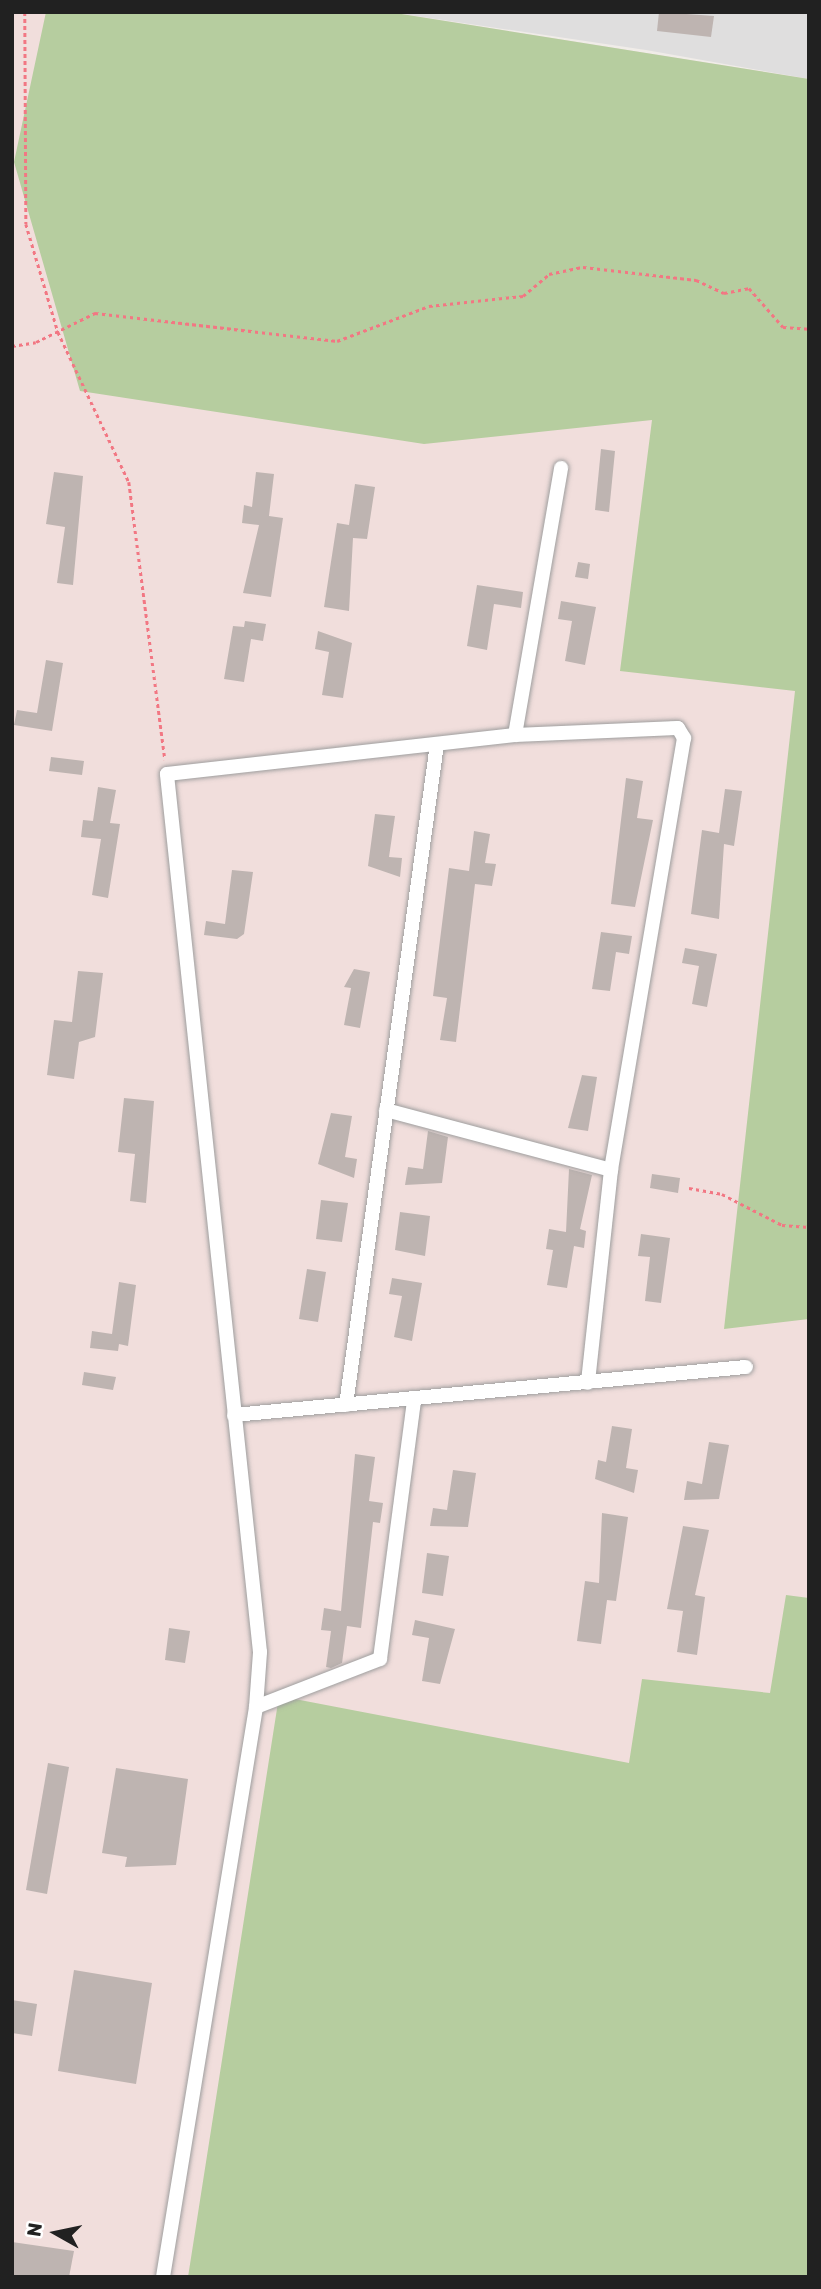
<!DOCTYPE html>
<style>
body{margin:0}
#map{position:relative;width:821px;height:2289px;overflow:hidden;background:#f0ece8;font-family:Rubik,sans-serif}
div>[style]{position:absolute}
.residential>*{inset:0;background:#dfdede}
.military>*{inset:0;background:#f1dedc}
.forest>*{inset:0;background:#b6cd9f}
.building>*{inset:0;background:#beb4b1}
.path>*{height:2.5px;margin-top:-1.25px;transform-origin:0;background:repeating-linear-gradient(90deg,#f27783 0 3.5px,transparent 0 7px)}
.roads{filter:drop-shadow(0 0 2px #9e9e9e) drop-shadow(0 0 2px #9e9e9e)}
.minor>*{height:14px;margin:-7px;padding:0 7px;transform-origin:7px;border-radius:7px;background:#fff}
span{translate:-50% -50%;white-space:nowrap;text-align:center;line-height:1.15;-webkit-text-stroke:6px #fff;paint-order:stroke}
.frame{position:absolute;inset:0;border:14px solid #212121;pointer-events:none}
.north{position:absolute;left:21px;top:2198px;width:70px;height:70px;-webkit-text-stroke:5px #fff;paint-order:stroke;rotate:279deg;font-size:19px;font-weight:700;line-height:28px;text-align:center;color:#212121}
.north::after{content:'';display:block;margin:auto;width:24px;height:32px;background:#212121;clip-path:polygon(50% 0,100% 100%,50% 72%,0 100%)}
</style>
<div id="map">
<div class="residential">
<i style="clip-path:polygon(389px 12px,809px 12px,809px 79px,646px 50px)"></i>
</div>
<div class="military">
<i style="clip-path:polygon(12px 12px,389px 12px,809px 79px,809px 2277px,12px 2277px)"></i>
</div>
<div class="forest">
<i style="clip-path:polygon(46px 12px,389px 12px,809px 79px,809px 1319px,724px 1329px,795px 691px,620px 671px,652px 420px,424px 444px,80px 391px,14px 162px)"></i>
<i style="clip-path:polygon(786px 1595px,809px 1598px,809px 2277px,188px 2277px,279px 1696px,629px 1763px,642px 1679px,770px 1693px)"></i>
</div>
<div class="building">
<i style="clip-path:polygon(659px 12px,714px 16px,711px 37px,657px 31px)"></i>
<i style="clip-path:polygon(601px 449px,615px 451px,609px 512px,595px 510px)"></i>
<i style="clip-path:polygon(54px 472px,83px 476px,73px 585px,57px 583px,65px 527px,46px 524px)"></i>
<i style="clip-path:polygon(256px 472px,274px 474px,269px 516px,283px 518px,271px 597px,243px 593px,259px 525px,242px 523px,244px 505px,252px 507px)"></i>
<i style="clip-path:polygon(355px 484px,375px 487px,367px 539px,353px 538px,349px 611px,324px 607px,337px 523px,349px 525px)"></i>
<i style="clip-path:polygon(578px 562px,590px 564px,588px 579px,575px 577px)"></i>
<i style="clip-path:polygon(477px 585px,523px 592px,521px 608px,494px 604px,487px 650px,467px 646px)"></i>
<i style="clip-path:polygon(561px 601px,596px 607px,585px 665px,565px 661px,572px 621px,558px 619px)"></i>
<i style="clip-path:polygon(245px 621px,266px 624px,263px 641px,251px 639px,244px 682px,224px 679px,233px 626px,244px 627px)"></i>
<i style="clip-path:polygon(318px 631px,352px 643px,343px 698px,322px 695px,329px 652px,315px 649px)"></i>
<i style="clip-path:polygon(46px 660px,63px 663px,52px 731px,14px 725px,17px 710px,37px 713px)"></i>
<i style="clip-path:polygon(51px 757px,84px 761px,82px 775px,49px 771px)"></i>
<i style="clip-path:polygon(626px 778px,643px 781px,637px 818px,653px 820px,635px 907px,611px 904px)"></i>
<i style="clip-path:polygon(98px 787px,116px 790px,110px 823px,120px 824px,108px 898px,92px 895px,101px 839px,81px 837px,83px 820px,93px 821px)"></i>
<i style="clip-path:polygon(725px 789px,742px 791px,734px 846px,724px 844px,719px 919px,691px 914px,702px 830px,719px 833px)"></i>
<i style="clip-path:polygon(375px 814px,395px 816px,389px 857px,402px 858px,400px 877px,368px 866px)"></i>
<i style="clip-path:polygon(474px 831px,490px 834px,485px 863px,496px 864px,492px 886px,475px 884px,456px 1042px,440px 1040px,447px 998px,433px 996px,449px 868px,469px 871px)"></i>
<i style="clip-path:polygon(232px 870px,253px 872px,244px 934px,237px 939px,204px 935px,206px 921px,225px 924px)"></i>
<i style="clip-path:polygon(601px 932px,632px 936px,629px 954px,616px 952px,610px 991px,592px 989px)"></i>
<i style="clip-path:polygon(685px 948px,717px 954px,707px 1007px,692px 1004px,699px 966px,682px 963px)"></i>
<i style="clip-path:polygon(354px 969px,370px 972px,360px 1028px,344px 1025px,351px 988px,344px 987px)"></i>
<i style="clip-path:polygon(78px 971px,103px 973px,95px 1037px,79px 1042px,74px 1079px,47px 1075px,54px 1020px,72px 1022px)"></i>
<i style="clip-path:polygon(582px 1075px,597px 1077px,588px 1131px,568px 1128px)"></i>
<i style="clip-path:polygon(124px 1098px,154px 1101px,146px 1203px,130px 1201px,135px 1154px,118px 1152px)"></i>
<i style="clip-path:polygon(331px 1113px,352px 1116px,345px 1157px,357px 1159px,354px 1178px,318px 1164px)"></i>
<i style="clip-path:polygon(428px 1131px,448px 1137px,442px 1183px,405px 1185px,408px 1167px,423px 1169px)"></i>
<i style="clip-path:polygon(569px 1169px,592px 1175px,580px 1229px,586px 1231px,584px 1248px,574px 1246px,567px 1288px,547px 1285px,553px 1250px,546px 1249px,549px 1229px,566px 1232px)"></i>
<i style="clip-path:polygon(652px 1174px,680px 1178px,678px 1193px,650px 1188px)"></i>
<i style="clip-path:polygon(321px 1200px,348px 1203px,342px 1242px,316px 1239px)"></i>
<i style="clip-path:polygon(400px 1212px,430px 1216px,425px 1256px,395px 1250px)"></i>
<i style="clip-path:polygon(641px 1234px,670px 1238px,661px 1303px,645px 1301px,650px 1257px,638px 1256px)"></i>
<i style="clip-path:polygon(307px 1269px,326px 1272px,318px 1322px,299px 1319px)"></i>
<i style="clip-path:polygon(392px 1278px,422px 1283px,412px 1341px,394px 1337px,402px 1296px,389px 1294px)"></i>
<i style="clip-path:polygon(119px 1282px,136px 1285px,128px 1346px,119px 1344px,118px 1351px,90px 1348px,92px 1331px,112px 1334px)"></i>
<i style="clip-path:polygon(84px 1372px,116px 1377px,113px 1390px,82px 1385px)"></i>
<i style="clip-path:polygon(612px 1426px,632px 1429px,626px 1468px,638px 1470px,634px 1493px,595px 1479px,598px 1460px,606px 1462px)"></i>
<i style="clip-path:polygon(709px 1442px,729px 1445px,719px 1499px,684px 1500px,687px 1481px,702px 1484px)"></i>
<i style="clip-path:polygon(355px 1454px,375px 1457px,369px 1501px,383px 1503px,380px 1523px,373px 1522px,361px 1628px,347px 1626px,342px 1663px,331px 1668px,326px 1667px,331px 1631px,321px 1630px,324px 1608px,341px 1611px)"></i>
<i style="clip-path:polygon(453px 1470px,476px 1473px,468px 1527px,430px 1526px,433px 1508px,447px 1510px)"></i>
<i style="clip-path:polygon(602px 1513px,628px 1517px,616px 1601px,607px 1600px,601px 1644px,577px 1641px,585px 1581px,599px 1583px)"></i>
<i style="clip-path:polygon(683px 1526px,709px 1530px,695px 1595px,705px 1597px,697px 1655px,677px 1652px,683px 1611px,667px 1609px)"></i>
<i style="clip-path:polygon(427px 1553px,449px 1556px,443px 1596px,422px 1593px)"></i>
<i style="clip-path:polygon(415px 1620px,455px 1629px,440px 1684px,422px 1681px,429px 1638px,412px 1635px)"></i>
<i style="clip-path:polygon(169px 1628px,190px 1631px,185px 1663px,165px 1660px)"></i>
<i style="clip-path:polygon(48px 1763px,69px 1767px,47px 1894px,26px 1890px)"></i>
<i style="clip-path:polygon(116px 1768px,188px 1779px,176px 1865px,125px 1867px,127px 1857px,102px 1853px)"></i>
<i style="clip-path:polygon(74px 1970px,152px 1983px,136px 2084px,58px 2071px)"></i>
<i style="clip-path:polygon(12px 2000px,37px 2004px,32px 2036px,12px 2033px)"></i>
<i style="clip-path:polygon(12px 2242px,74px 2251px,69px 2277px,12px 2277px)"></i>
</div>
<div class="path">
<i style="left:25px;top:12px;width:212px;rotate:89.7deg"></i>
<i style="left:26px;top:224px;width:113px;rotate:73.5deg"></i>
<i style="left:58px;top:332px;width:166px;rotate:64.7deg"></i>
<i style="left:129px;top:482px;width:280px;rotate:82.6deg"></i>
<i style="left:12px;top:346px;width:24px;rotate:-9deg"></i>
<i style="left:36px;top:342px;width:66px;rotate:-26.2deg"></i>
<i style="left:95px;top:313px;width:244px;rotate:6.6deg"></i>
<i style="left:337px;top:341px;width:98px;rotate:-20.8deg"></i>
<i style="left:429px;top:306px;width:95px;rotate:-6.1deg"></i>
<i style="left:523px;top:296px;width:34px;rotate:-40deg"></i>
<i style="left:549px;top:274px;width:35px;rotate:-12deg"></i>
<i style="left:583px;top:267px;width:114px;rotate:6.6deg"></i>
<i style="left:696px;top:280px;width:31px;rotate:25deg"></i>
<i style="left:724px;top:293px;width:25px;rotate:-11deg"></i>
<i style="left:749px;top:288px;width:52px;rotate:48.9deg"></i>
<i style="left:783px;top:327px;width:26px;rotate:4deg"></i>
<i style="left:689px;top:1188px;width:34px;rotate:10deg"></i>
<i style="left:722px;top:1194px;width:68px;rotate:27.3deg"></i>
<i style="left:782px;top:1225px;width:27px;rotate:4deg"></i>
</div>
<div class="roads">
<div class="minor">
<i style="left:515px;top:735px;width:271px;rotate:-80.2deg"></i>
<i style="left:386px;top:1110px;width:233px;rotate:14.9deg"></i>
<i style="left:346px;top:1405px;width:667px;rotate:-82.16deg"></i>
<i style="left:234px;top:1415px;width:514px;rotate:-5.36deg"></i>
<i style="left:256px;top:1707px;width:133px;rotate:-21.2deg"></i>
<i style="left:380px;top:1659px;width:262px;rotate:-82.5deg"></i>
<i style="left:163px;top:2277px;width:578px;rotate:-80.73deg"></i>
<i style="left:256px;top:1707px;width:55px;rotate:-85.8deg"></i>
<i style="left:260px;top:1652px;width:883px;rotate:-96.05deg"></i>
<i style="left:167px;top:774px;width:350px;rotate:-6.4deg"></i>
<i style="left:515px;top:735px;width:163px;rotate:-2.5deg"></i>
<i style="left:678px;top:728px;width:12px;rotate:59deg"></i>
<i style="left:684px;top:738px;width:438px;rotate:99.6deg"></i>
<i style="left:611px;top:1170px;width:214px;rotate:96.2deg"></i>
</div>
</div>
<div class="frame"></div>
<div class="north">N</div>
</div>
